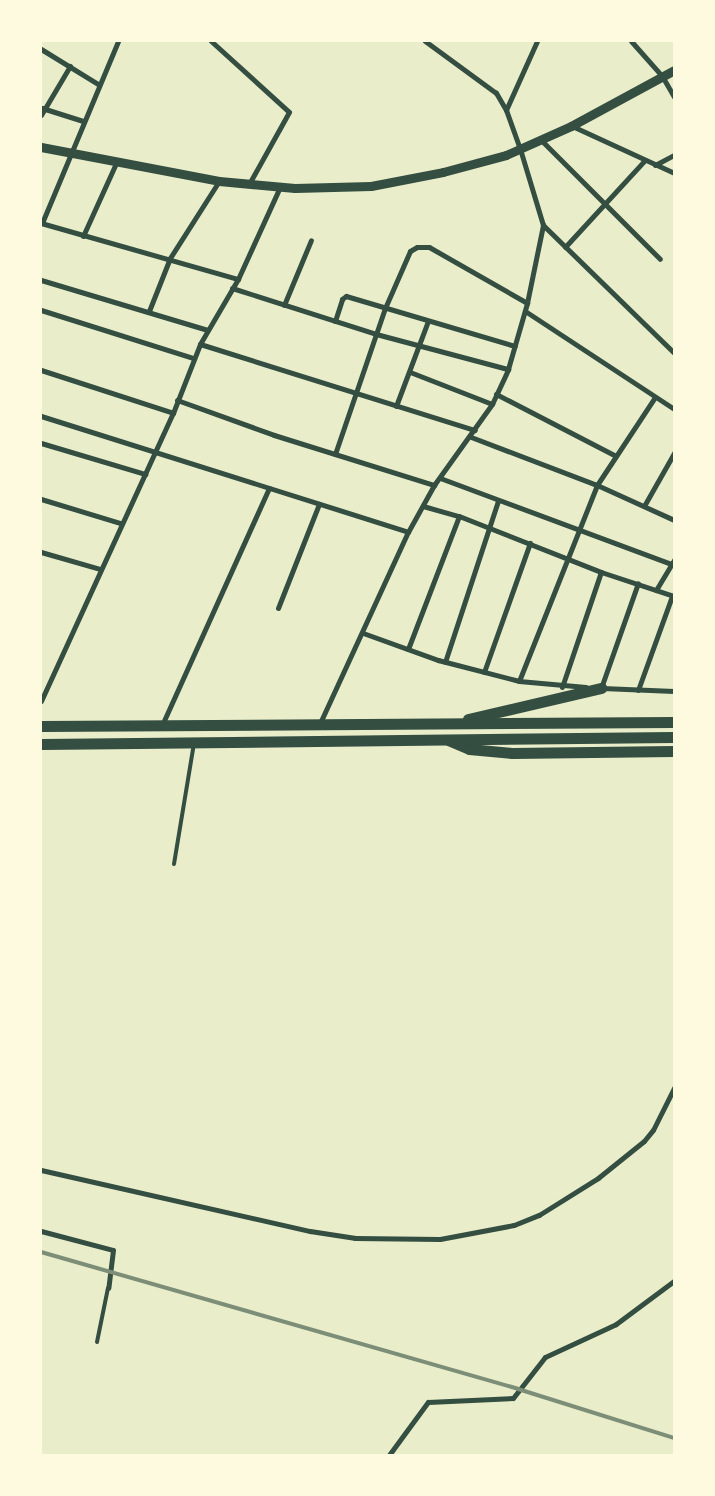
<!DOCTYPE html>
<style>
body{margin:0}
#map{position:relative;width:715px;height:1496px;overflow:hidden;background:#e9edc9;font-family:Merriweather,serif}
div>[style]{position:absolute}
.service>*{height:4px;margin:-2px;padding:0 2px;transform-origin:2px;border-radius:2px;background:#344e41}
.minor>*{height:5px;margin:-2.5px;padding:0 2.5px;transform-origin:2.5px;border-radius:2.5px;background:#344e41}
.tertiary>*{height:9px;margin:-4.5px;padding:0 4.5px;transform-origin:4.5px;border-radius:4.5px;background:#344e41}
.trunk>*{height:11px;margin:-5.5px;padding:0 5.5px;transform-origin:5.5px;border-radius:5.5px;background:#344e41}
.rail>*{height:4px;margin:-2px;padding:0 2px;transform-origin:2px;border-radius:2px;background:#7c8e77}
span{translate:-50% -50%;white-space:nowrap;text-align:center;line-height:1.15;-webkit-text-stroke:5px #fefae0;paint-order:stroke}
.frame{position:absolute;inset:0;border:42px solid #fefae0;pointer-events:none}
</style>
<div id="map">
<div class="service">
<i style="left:174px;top:864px;width:123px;rotate:-80.6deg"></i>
<i style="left:97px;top:1342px;width:55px;rotate:-78.5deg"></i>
</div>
<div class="minor">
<i style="left:211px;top:41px;width:105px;rotate:42.3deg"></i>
<i style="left:289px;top:112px;width:82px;rotate:119.1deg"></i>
<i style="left:631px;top:41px;width:47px;rotate:48.5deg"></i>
<i style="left:662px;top:76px;width:24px;rotate:60deg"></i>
<i style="left:41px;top:49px;width:67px;rotate:31.6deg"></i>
<i style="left:42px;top:108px;width:43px;rotate:17.6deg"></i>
<i style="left:506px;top:110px;width:76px;rotate:-65.8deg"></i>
<i style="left:41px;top:115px;width:57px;rotate:-59.4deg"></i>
<i style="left:572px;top:126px;width:112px;rotate:24.7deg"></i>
<i style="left:541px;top:140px;width:168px;rotate:45deg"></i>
<i style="left:655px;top:165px;width:21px;rotate:-28deg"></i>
<i style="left:41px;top:223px;width:205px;rotate:15.9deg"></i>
<i style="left:42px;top:223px;width:197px;rotate:-67.3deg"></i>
<i style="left:543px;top:225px;width:183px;rotate:44.3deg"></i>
<i style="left:83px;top:236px;width:82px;rotate:-65.6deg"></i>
<i style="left:565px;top:247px;width:118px;rotate:-47.4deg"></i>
<i style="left:41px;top:280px;width:174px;rotate:16.7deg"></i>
<i style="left:232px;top:288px;width:151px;rotate:17.7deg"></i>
<i style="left:376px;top:334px;width:137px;rotate:14.9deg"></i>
<i style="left:284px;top:305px;width:70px;rotate:-67.4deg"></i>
<i style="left:41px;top:310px;width:159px;rotate:17.5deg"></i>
<i style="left:149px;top:311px;width:57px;rotate:-68.4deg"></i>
<i style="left:170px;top:258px;width:91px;rotate:-57.5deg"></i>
<i style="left:525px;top:311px;width:178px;rotate:33.3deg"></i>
<i style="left:335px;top:321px;width:23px;rotate:-72deg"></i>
<i style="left:342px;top:299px;width:5px;rotate:-37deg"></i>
<i style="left:346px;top:296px;width:176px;rotate:16.5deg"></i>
<i style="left:200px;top:344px;width:288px;rotate:17.4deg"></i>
<i style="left:41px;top:370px;width:139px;rotate:18deg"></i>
<i style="left:410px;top:372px;width:88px;rotate:21.3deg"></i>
<i style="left:496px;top:394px;width:135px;rotate:27.3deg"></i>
<i style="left:177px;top:400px;width:103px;rotate:19.8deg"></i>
<i style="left:274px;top:435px;width:168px;rotate:17.4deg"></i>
<i style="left:396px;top:406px;width:91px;rotate:-69.4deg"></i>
<i style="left:41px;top:416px;width:385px;rotate:17.5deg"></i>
<i style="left:471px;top:437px;width:135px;rotate:20.9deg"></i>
<i style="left:597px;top:485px;width:85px;rotate:24.4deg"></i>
<i style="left:41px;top:443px;width:109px;rotate:16.6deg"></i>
<i style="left:335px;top:454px;width:154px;rotate:-71.1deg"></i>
<i style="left:385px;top:308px;width:62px;rotate:-66.3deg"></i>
<i style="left:410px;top:251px;width:8px;rotate:-30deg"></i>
<i style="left:417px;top:247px;width:12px"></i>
<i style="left:429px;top:247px;width:113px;rotate:29.7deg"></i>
<i style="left:440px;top:478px;width:250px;rotate:20.4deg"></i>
<i style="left:41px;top:499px;width:83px;rotate:16.9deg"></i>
<i style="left:423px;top:506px;width:37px;rotate:16deg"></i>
<i style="left:459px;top:516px;width:153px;rotate:21.5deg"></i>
<i style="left:601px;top:572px;width:77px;rotate:18.2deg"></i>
<i style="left:644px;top:506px;width:61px;rotate:-60.5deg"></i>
<i style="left:41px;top:552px;width:61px;rotate:16.1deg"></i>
<i style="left:656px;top:590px;width:35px;rotate:-59deg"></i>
<i style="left:278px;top:608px;width:112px;rotate:-68.5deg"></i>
<i style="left:363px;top:633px;width:80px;rotate:19.8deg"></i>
<i style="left:438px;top:660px;width:84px;rotate:14.5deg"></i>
<i style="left:519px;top:681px;width:67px;rotate:5.1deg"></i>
<i style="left:408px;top:649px;width:142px;rotate:-69deg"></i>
<i style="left:445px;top:662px;width:169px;rotate:-71.8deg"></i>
<i style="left:484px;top:672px;width:137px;rotate:-70.4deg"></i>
<i style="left:519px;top:681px;width:211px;rotate:-68.3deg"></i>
<i style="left:597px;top:485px;width:105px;rotate:-56.6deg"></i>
<i style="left:562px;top:687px;width:121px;rotate:-71.3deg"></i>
<i style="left:601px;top:688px;width:111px;rotate:-70.6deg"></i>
<i style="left:602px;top:688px;width:72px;rotate:2.4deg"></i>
<i style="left:638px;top:690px;width:100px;rotate:-70.1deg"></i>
<i style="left:41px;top:701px;width:317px;rotate:-65.4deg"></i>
<i style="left:173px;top:413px;width:74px;rotate:-68.6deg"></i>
<i style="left:200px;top:344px;width:75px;rotate:-59.7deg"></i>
<i style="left:238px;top:279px;width:101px;rotate:-65.5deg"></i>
<i style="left:320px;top:723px;width:210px;rotate:-65.3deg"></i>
<i style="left:408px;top:532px;width:54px;rotate:-61deg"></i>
<i style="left:434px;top:485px;width:100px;rotate:-54.4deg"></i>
<i style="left:492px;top:404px;width:38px;rotate:-65deg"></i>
<i style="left:508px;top:369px;width:69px;rotate:-73.9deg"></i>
<i style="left:527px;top:303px;width:80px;rotate:-78.4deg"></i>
<i style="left:543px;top:225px;width:79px;rotate:-106.8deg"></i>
<i style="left:520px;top:149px;width:41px;rotate:-109.7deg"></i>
<i style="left:506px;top:110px;width:20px;rotate:-120deg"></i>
<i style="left:496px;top:93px;width:88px;rotate:-143.8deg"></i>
<i style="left:162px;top:725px;width:260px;rotate:-65.7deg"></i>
<i style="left:41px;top:1170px;width:276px;rotate:12.8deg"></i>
<i style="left:310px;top:1231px;width:46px;rotate:8.8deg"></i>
<i style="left:355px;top:1238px;width:85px;rotate:0.7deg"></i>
<i style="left:440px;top:1239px;width:75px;rotate:-10.7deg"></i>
<i style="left:514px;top:1225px;width:27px;rotate:-22deg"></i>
<i style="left:539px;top:1215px;width:70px;rotate:-32.1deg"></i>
<i style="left:598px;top:1178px;width:59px;rotate:-38.8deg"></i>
<i style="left:644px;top:1141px;width:14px;rotate:-51deg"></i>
<i style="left:653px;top:1130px;width:47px;rotate:-63.4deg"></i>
<i style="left:41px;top:1231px;width:74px;rotate:14.8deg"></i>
<i style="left:113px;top:1250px;width:38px;rotate:97deg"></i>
<i style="left:389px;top:1455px;width:66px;rotate:-53.7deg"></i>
<i style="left:428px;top:1402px;width:85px;rotate:-2.7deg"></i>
<i style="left:513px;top:1398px;width:52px;rotate:-52deg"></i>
<i style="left:545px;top:1357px;width:78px;rotate:-24.9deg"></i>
<i style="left:616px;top:1324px;width:72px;rotate:-36.6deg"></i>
</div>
<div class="tertiary">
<i style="left:41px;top:147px;width:181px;rotate:10.8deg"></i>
<i style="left:219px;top:181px;width:76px;rotate:5.3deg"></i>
<i style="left:295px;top:188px;width:76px;rotate:-1.5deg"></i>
<i style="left:371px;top:186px;width:73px;rotate:-11deg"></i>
<i style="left:443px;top:172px;width:65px;rotate:-15.1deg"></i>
<i style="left:506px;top:155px;width:71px;rotate:-24deg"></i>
<i style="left:571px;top:126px;width:117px;rotate:-28.5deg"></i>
</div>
<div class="trunk">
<i style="left:468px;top:719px;width:137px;rotate:-13.1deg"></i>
<i style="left:41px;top:726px;width:633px;rotate:-0.36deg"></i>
<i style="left:448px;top:740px;width:23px;rotate:23deg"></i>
<i style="left:469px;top:749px;width:43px;rotate:5.3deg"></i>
<i style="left:512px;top:753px;width:162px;rotate:-0.7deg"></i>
<i style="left:41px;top:744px;width:633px;rotate:-0.63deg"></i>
</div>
<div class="rail">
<i style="left:41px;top:1252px;width:496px;rotate:16deg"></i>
<i style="left:518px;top:1389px;width:164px;rotate:17.4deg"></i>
</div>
<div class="frame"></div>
</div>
